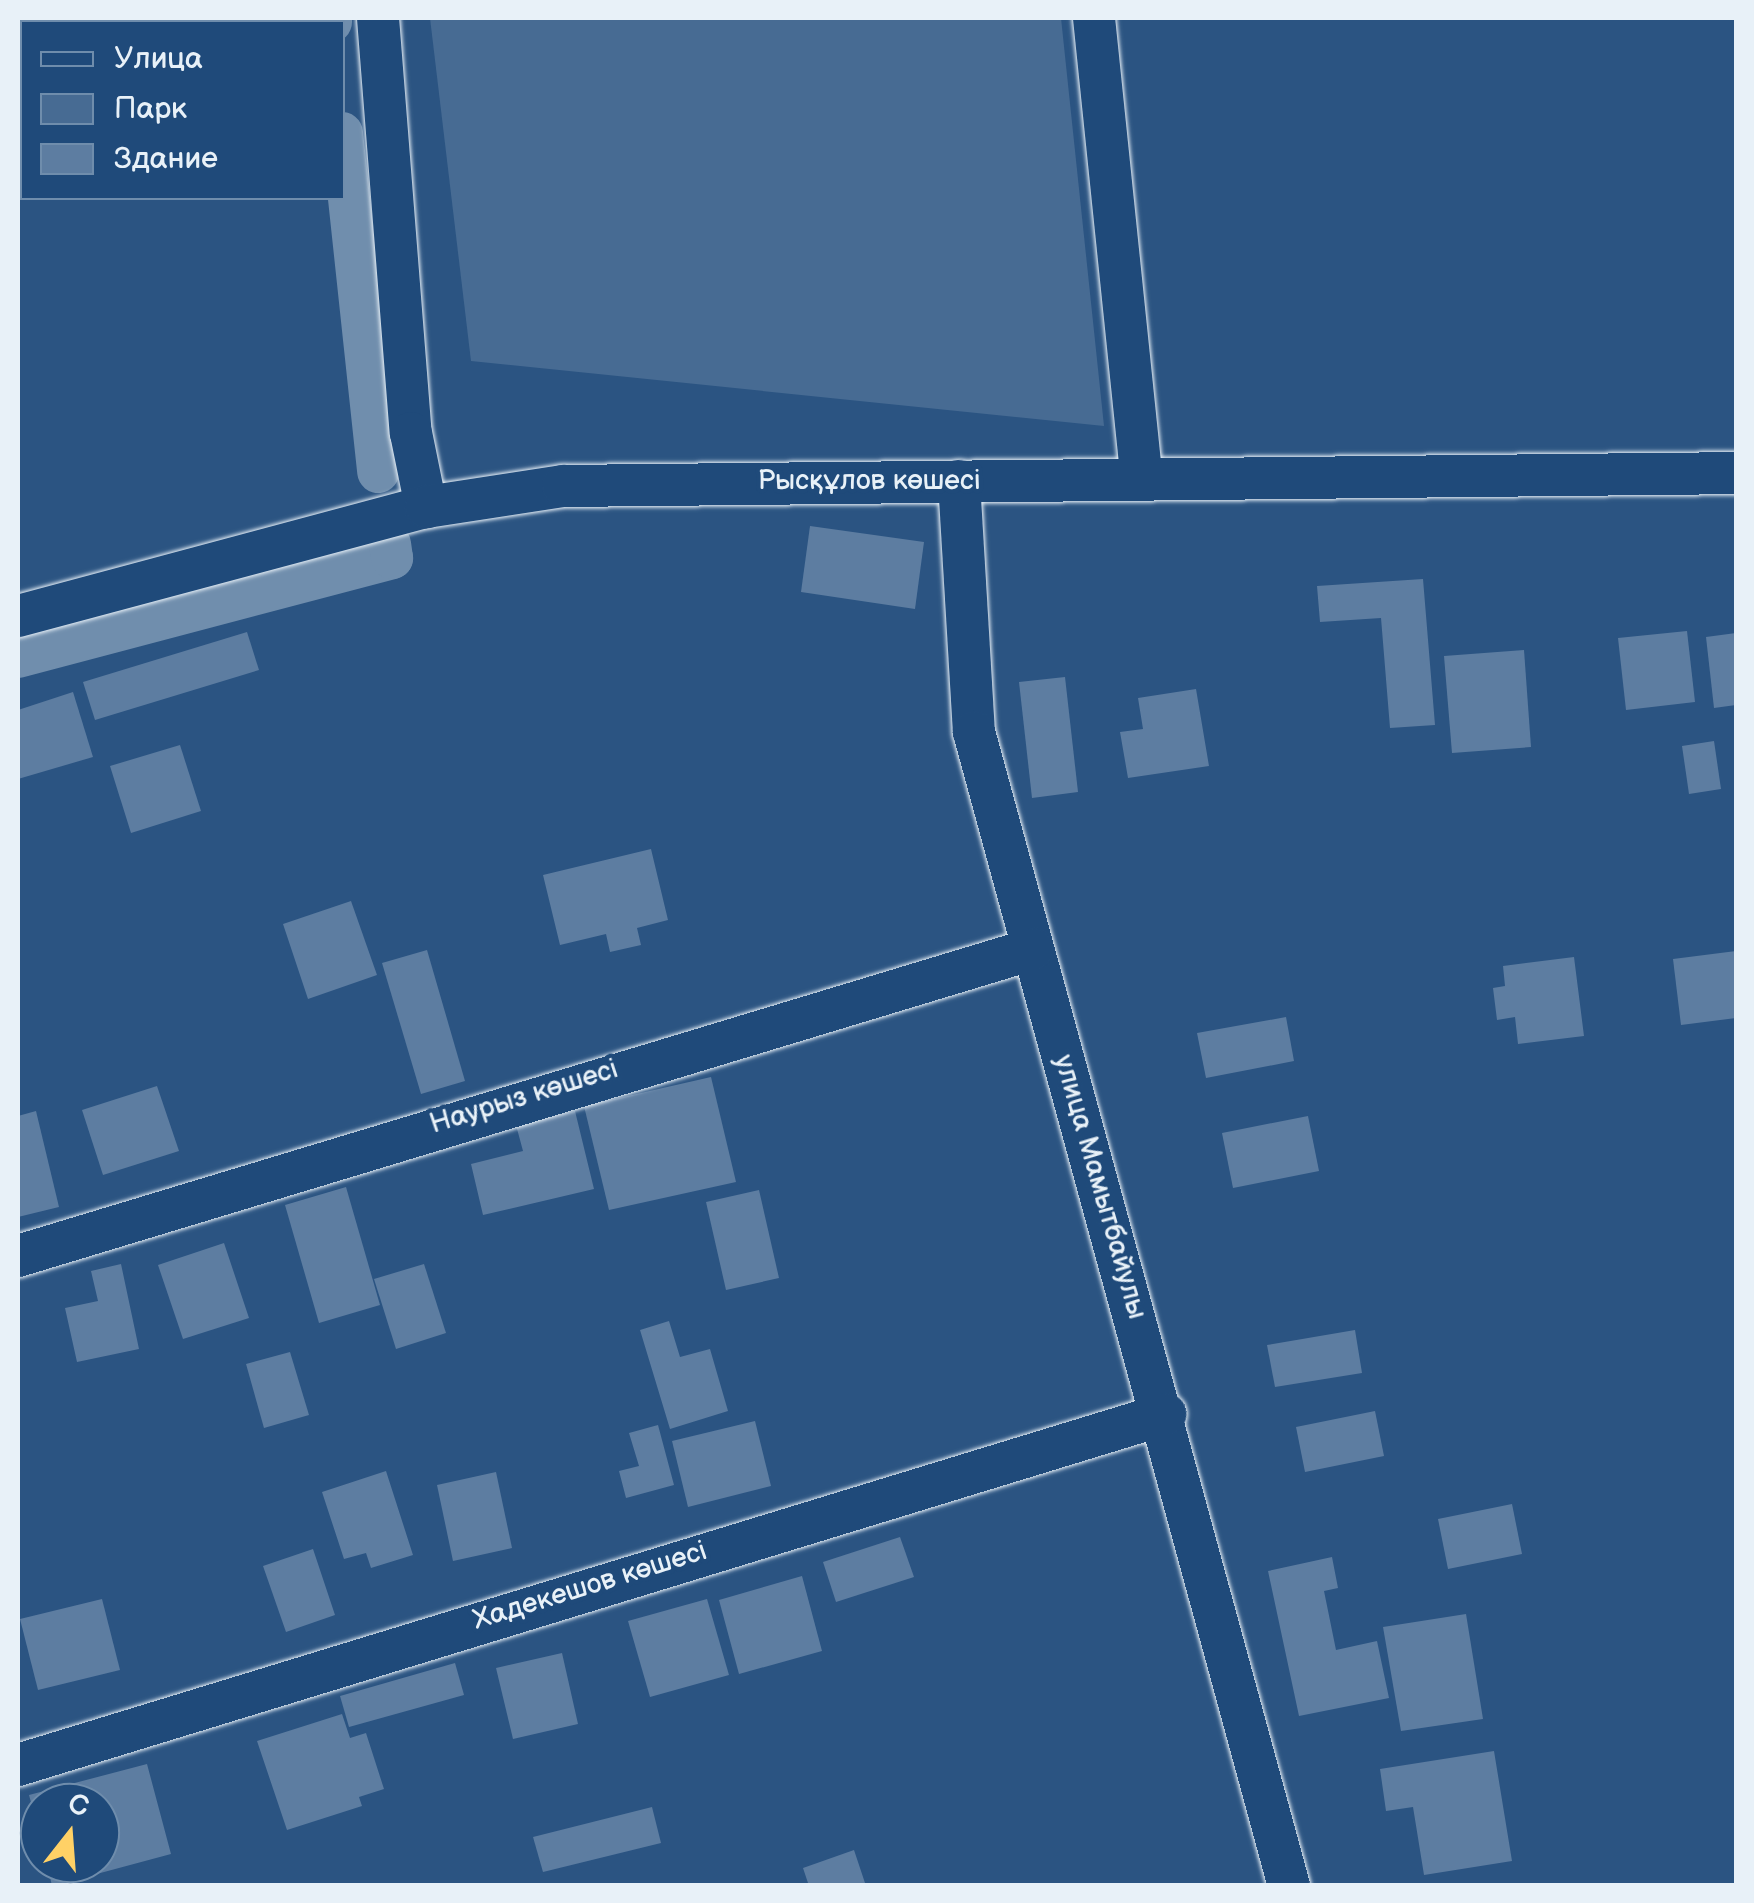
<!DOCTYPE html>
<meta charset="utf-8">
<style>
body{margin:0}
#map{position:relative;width:1754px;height:1903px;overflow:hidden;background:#2b5482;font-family:"Balsamiq Sans",sans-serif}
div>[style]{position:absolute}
.green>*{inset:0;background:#476b93}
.canal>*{height:42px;margin:-21px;padding:0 21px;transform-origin:21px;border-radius:21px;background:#708ead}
.building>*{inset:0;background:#5d7da1}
.roads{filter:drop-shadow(0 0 2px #e8f1f8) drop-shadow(0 0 2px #e8f1f8)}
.minor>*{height:42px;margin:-21px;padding:0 21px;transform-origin:21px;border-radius:21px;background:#1f4a7a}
span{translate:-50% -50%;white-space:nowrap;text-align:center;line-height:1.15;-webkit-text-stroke:9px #1f4a7a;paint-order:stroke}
.street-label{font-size:28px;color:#e8f1f8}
.frame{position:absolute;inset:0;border:20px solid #e8f1f8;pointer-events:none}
.legend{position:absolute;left:20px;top:20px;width:325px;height:180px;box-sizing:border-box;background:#1f4a7a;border:2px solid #6f8dac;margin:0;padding:12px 18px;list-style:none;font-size:30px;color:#e8f1f8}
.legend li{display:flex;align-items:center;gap:20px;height:50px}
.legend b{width:50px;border:2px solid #6f8dac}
.north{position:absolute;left:20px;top:1783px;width:100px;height:100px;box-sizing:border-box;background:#1f4a7a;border:2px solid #6f8dac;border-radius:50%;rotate:17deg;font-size:28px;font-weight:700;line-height:40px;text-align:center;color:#e8f1f8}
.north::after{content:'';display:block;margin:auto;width:35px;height:45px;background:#ffd166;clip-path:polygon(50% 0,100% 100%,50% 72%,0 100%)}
</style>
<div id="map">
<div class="green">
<i style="clip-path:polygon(430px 18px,1061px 18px,1104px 426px,471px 361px)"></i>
</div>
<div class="canal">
<i style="left:331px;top:18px;width:4px;rotate:90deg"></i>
<i style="left:342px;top:133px;width:341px;rotate:83.9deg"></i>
<i style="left:18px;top:657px;width:387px;rotate:-14.8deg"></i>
<i style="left:392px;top:558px;width:14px;rotate:-98deg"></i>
</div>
<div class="building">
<i style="clip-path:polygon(271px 18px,307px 18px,308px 22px,271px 22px)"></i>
<i style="clip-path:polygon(22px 57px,22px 186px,18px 188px,18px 59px)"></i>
<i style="clip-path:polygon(810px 526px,924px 542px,915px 609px,801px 592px)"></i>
<i style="clip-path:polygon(1423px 579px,1435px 725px,1390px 728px,1381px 618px,1320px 622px,1317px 586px)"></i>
<i style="clip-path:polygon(1687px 631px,1695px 702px,1626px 710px,1618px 638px)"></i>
<i style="clip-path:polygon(247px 632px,259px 670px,95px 720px,83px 682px)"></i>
<i style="clip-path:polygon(1736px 633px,1736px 705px,1714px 708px,1706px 637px)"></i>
<i style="clip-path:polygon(1524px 650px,1531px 747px,1452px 753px,1444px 656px)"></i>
<i style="clip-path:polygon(1065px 677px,1078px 792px,1032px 798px,1019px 682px)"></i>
<i style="clip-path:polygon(1196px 689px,1209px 766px,1128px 778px,1120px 732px,1143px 729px,1138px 698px)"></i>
<i style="clip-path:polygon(73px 692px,93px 757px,18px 779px,18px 710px)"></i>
<i style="clip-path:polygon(1714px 741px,1721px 789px,1689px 794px,1682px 746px)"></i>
<i style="clip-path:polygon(180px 745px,201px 811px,131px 833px,110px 766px)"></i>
<i style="clip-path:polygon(651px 849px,668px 920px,637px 928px,641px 945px,610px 952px,606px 934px,560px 945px,543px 875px)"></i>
<i style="clip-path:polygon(351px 901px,377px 975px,308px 999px,283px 924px)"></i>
<i style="clip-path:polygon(427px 950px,465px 1081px,421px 1094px,382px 963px)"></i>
<i style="clip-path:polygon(1736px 951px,1736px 1018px,1681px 1025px,1673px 959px)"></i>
<i style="clip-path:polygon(1574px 957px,1584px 1036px,1518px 1044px,1515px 1017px,1497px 1020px,1493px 988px,1505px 986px,1503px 966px)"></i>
<i style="clip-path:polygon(1286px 1017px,1294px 1061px,1206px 1078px,1197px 1033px)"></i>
<i style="clip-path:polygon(711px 1077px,736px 1182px,609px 1210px,584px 1106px)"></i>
<i style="clip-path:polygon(157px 1086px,179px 1151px,103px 1175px,82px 1110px)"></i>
<i style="clip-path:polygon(36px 1111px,59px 1207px,18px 1217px,18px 1116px)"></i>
<i style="clip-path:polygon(575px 1111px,594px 1189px,483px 1215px,471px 1164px,523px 1151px,516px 1125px)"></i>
<i style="clip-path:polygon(1308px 1116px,1319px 1171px,1233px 1188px,1222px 1133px)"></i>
<i style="clip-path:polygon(346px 1187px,380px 1305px,319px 1323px,285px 1205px)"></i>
<i style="clip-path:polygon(759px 1190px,779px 1278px,726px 1290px,706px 1202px)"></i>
<i style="clip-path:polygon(224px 1243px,249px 1318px,183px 1339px,158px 1265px)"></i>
<i style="clip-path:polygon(121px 1264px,139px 1349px,77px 1362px,65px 1308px,98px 1301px,91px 1271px)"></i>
<i style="clip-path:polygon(424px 1264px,446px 1333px,396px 1349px,374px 1279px)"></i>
<i style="clip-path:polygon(669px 1321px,680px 1357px,710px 1349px,728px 1411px,670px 1429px,640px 1330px)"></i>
<i style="clip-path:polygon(1355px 1330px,1362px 1373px,1275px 1387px,1267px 1345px)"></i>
<i style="clip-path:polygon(290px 1352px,309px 1415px,264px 1428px,246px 1364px)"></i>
<i style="clip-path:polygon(1375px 1411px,1384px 1456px,1305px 1472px,1296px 1427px)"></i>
<i style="clip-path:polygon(755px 1421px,771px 1486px,688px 1507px,672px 1441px)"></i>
<i style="clip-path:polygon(658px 1425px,674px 1485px,626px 1498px,619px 1471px,639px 1466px,629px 1433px)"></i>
<i style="clip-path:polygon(386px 1471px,413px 1555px,371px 1568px,366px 1553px,344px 1559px,322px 1492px)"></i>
<i style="clip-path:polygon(496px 1472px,512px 1548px,453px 1561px,437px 1485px)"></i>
<i style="clip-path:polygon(1512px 1504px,1522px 1554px,1448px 1569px,1438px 1519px)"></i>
<i style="clip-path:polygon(900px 1537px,914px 1577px,836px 1602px,823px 1562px)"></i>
<i style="clip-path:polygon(313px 1549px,335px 1615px,286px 1632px,263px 1566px)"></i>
<i style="clip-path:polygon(1332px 1557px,1338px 1588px,1324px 1591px,1336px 1650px,1377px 1641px,1389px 1698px,1299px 1716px,1268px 1571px)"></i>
<i style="clip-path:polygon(802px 1576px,822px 1651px,739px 1674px,719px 1600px)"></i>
<i style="clip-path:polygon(102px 1599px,120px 1670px,38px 1690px,20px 1619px)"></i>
<i style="clip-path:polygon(707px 1599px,729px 1675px,650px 1697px,628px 1621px)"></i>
<i style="clip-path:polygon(1466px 1614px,1483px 1719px,1401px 1731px,1383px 1627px)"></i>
<i style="clip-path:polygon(562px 1653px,578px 1724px,513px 1739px,496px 1668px)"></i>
<i style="clip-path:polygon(455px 1663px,464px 1695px,349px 1727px,340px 1696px)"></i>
<i style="clip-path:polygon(342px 1714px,350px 1738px,366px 1733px,384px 1789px,359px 1797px,362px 1806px,287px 1830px,257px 1741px)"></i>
<i style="clip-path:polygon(1494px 1751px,1512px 1861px,1424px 1875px,1413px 1807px,1386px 1811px,1380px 1769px)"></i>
<i style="clip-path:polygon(147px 1764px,171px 1854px,52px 1886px,47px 1863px,100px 1863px,100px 1803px,40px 1803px,39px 1832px,29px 1795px)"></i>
<i style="clip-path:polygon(652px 1807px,661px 1843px,543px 1872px,533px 1837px)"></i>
<i style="clip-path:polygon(854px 1850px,866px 1886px,809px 1886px,803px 1868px)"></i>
</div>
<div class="roads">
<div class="minor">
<i style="left:378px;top:18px;width:416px;rotate:85.5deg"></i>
<i style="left:411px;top:433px;width:76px;rotate:78.5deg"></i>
<i style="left:1094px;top:18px;width:464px;rotate:84.1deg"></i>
<i style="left:959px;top:481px;width:251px;rotate:86.6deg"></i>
<i style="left:974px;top:732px;width:1196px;rotate:74.73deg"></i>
<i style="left:18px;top:616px;width:422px;rotate:-15deg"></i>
<i style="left:426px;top:507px;width:139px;rotate:-8.7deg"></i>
<i style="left:563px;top:486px;width:1173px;rotate:-0.63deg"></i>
<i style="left:18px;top:1256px;width:1060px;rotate:-16.83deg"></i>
<i style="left:18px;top:1765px;width:1200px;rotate:-17.01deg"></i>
</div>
</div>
<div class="street-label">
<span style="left:869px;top:481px">Рысқұлов көшесі</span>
<span style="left:524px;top:1097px;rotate:-17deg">Наурыз көшесі</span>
<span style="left:1100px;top:1187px;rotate:74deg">улица Мамытбайулы</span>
<span style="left:590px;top:1586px;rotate:-17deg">Хадекешов көшесі</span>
</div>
<div class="frame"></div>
<ul class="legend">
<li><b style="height:12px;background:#1f4a7a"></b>Улица</li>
<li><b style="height:28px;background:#476b93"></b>Парк</li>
<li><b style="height:28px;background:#5d7da1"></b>Здание</li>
</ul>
<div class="north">С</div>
</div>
